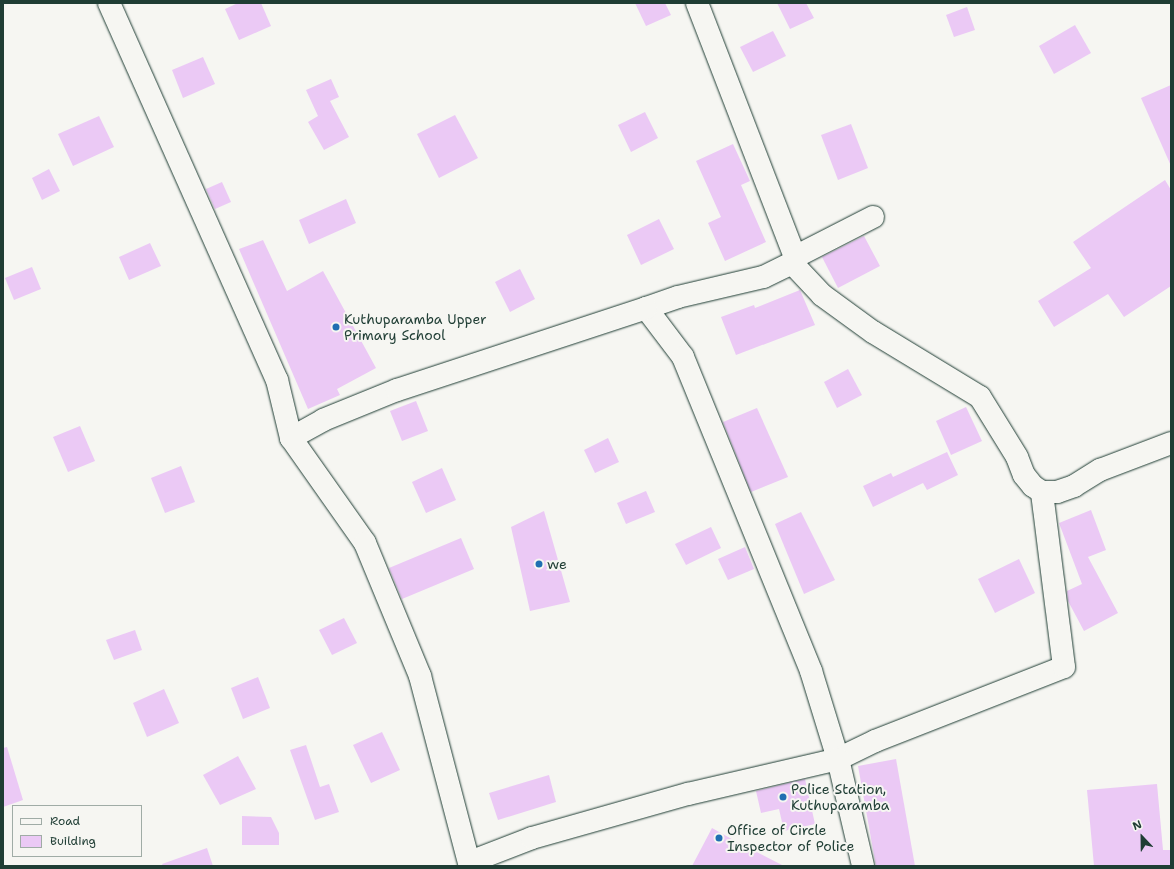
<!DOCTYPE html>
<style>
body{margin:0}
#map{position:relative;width:1174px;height:869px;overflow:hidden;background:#f6f6f2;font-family:"Shantell Sans",sans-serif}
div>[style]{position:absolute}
.building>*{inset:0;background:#ebc9f5}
.roads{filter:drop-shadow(0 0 1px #1f3d34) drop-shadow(0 0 1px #1f3d34)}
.minor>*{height:22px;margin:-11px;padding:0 11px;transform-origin:11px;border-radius:11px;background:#f6f6f2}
.dots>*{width:11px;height:11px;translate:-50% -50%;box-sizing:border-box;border:2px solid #f6f6f2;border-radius:50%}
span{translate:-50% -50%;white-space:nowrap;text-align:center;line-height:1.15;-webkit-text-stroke:4px #f6f6f2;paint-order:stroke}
.poi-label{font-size:14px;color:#1f3d34}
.left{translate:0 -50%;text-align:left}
.frame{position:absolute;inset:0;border:4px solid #1f3d34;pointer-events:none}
.legend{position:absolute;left:12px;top:805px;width:130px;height:52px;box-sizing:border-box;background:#f6f6f2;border:1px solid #a0aca6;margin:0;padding:5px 7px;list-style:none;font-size:12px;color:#1f3d34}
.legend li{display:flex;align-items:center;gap:8px;height:20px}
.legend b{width:20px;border:1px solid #a0aca6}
.north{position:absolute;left:1122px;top:817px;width:40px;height:40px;-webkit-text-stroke:3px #f6f6f2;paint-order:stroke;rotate:338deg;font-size:11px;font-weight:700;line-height:16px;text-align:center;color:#1f3d34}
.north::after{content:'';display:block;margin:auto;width:14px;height:18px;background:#1f3d34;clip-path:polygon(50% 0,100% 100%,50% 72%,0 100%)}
</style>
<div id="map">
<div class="building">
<i style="clip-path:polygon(238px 3px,261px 3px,271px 26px,239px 40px,225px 9px)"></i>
<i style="clip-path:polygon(635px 3px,665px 3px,671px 15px,646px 26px)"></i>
<i style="clip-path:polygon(777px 3px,806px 3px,814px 18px,790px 29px)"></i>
<i style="clip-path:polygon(967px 7px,975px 30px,954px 37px,946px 15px)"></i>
<i style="clip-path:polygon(1075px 25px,1091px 53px,1054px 74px,1039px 46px)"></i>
<i style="clip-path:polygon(773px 31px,786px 56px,753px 72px,740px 47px)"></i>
<i style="clip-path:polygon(203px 57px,215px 84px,183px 98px,172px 70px)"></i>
<i style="clip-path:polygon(331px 79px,339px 97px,330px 101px,349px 137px,324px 150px,308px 122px,318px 116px,306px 90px)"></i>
<i style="clip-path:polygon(1171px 85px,1171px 166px,1141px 98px)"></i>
<i style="clip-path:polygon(645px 112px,658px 138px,631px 152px,618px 125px)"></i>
<i style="clip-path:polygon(455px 115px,478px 158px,439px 178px,417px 134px)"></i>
<i style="clip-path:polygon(99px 116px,114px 147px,73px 166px,58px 134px)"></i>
<i style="clip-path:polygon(851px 124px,868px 168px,838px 180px,821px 135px)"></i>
<i style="clip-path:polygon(733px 144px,750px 181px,741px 185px,766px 242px,725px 261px,708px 223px,721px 217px,696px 161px)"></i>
<i style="clip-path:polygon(49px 169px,60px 191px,42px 200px,32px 178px)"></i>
<i style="clip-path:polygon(1165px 180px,1171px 190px,1171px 286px,1124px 317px,1108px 294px,1054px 327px,1038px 301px,1091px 268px,1073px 242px)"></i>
<i style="clip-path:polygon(222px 182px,231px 202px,215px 209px,206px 189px)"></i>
<i style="clip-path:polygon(346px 199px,356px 223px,309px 244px,299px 220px)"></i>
<i style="clip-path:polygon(659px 219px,674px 249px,641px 265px,627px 235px)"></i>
<i style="clip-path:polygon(864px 236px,880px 266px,838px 288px,822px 257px)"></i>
<i style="clip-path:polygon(263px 240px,287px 291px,323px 271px,376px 368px,337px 389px,340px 395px,308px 409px,239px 249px)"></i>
<i style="clip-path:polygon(150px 243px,161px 266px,129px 280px,119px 257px)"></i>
<i style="clip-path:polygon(32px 267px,41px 289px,14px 300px,5px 278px)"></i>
<i style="clip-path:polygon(520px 269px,535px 299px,510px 312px,495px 282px)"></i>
<i style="clip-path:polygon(800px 290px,815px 325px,736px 355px,721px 317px,754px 305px,755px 308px)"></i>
<i style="clip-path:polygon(848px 369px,862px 395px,837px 408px,824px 382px)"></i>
<i style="clip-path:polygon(416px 401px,428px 431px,402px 441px,390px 411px)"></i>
<i style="clip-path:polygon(966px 407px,982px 441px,951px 455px,936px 421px)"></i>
<i style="clip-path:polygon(757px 408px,788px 477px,751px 492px,723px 422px)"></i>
<i style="clip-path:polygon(80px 426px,95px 461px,68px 472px,53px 437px)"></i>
<i style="clip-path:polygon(608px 438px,619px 462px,595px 473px,584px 450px)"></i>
<i style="clip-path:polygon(947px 452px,958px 475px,927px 490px,923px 483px,873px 507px,863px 486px,891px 473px,893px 477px)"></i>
<i style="clip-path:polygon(181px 466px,195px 502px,165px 513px,151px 478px)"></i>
<i style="clip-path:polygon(442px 468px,456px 500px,426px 513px,412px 482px)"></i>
<i style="clip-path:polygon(646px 491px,655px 512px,626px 524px,617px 503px)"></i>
<i style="clip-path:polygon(1091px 510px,1106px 550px,1088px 557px,1118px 613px,1084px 631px,1068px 601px,1067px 591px,1082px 584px,1059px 523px)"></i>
<i style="clip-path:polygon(544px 511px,570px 602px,530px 611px,511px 527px)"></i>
<i style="clip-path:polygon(801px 512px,835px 580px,804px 594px,775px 524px)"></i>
<i style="clip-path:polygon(711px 527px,721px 548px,686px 565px,675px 544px)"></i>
<i style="clip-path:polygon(461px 538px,474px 569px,402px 599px,389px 568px)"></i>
<i style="clip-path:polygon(745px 547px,754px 569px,728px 580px,718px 559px)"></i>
<i style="clip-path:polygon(1019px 559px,1035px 593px,995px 613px,978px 579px)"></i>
<i style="clip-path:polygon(344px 618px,357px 643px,332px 655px,319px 630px)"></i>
<i style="clip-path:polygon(135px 630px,142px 650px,114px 660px,106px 640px)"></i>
<i style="clip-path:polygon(258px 677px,270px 708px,243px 719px,231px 688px)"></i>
<i style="clip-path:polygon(164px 689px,179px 723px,147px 737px,133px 703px)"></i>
<i style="clip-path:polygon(382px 732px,400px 770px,371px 783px,353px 745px)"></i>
<i style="clip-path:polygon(306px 745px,320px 787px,329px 784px,339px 812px,315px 820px,290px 750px)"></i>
<i style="clip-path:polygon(7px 747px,23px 800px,3px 807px,3px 748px)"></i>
<i style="clip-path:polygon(238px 756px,256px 789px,220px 805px,203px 775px)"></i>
<i style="clip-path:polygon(896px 759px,915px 866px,876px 866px,858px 766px)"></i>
<i style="clip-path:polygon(549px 775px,556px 802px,498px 820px,489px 793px)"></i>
<i style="clip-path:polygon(805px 779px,815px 824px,784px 831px,779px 809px,761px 813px,756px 791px)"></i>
<i style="clip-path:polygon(1157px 784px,1163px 850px,1171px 850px,1171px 866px,1094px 866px,1087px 790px)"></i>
<i style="clip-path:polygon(242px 816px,271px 817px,279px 833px,279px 845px,242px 845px)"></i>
<i style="clip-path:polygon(712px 828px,737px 842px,784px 866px,692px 866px)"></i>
<i style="clip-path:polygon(207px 848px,213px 866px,163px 866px,162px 864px)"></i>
</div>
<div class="roads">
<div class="minor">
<i style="left:109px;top:3px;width:413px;rotate:66deg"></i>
<i style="left:277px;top:380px;width:60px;rotate:76.4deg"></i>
<i style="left:291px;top:438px;width:128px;rotate:54.8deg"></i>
<i style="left:365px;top:543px;width:144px;rotate:67.5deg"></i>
<i style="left:420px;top:676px;width:196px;rotate:75.3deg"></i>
<i style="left:697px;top:3px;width:272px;rotate:68.9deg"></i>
<i style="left:873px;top:217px;width:88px;rotate:152.9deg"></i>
<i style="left:795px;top:257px;width:7px;rotate:117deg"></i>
<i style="left:792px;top:263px;width:32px;rotate:154deg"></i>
<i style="left:763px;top:277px;width:87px;rotate:166.8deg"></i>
<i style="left:678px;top:297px;width:34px;rotate:161deg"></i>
<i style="left:646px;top:308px;width:61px;rotate:52.9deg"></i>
<i style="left:683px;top:357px;width:339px;rotate:67.8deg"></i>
<i style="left:811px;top:671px;width:92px;rotate:72.9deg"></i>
<i style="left:838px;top:759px;width:41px;rotate:-25.9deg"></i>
<i style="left:875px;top:741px;width:203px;rotate:-21.4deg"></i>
<i style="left:1064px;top:667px;width:176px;rotate:-97.2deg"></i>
<i style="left:792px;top:263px;width:44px;rotate:46.8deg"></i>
<i style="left:822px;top:295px;width:63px;rotate:36deg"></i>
<i style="left:873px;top:332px;width:125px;rotate:31.3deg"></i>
<i style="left:980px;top:397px;width:70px;rotate:58.3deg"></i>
<i style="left:1017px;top:457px;width:19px;rotate:69deg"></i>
<i style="left:1024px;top:475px;width:14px;rotate:51deg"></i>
<i style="left:1033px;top:486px;width:11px;rotate:34deg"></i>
<i style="left:1042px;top:492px;width:15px"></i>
<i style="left:1057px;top:492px;width:18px;rotate:-19deg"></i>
<i style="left:1074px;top:486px;width:31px;rotate:-32deg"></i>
<i style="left:1100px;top:470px;width:76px;rotate:-20.8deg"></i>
<i style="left:291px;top:438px;width:37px;rotate:-29deg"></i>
<i style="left:323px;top:420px;width:80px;rotate:-22.1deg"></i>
<i style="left:397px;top:390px;width:262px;rotate:-18.2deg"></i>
<i style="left:470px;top:862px;width:66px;rotate:-21.2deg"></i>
<i style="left:532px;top:838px;width:162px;rotate:-15.8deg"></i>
<i style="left:688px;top:794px;width:154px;rotate:-13.1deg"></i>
<i style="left:838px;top:759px;width:110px;rotate:76.8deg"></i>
</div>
</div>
<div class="dots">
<i style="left:336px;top:327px;background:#1f6fb2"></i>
<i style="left:539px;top:564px;background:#1f6fb2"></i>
<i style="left:783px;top:797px;background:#1f6fb2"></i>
<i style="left:719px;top:838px;background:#1f6fb2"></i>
</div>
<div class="poi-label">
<span class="left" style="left:344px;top:327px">Kuthuparamba Upper<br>Primary School</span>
<span class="left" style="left:547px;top:564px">we</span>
<span class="left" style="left:791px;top:797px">Police Station,<br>Kuthuparamba</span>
<span class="left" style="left:727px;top:838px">Office of Circle<br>Inspector of Police</span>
</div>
<div class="frame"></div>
<ul class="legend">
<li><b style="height:5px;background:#f6f6f2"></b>Road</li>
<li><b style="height:11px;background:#ebc9f5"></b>Building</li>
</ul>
<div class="north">N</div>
</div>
